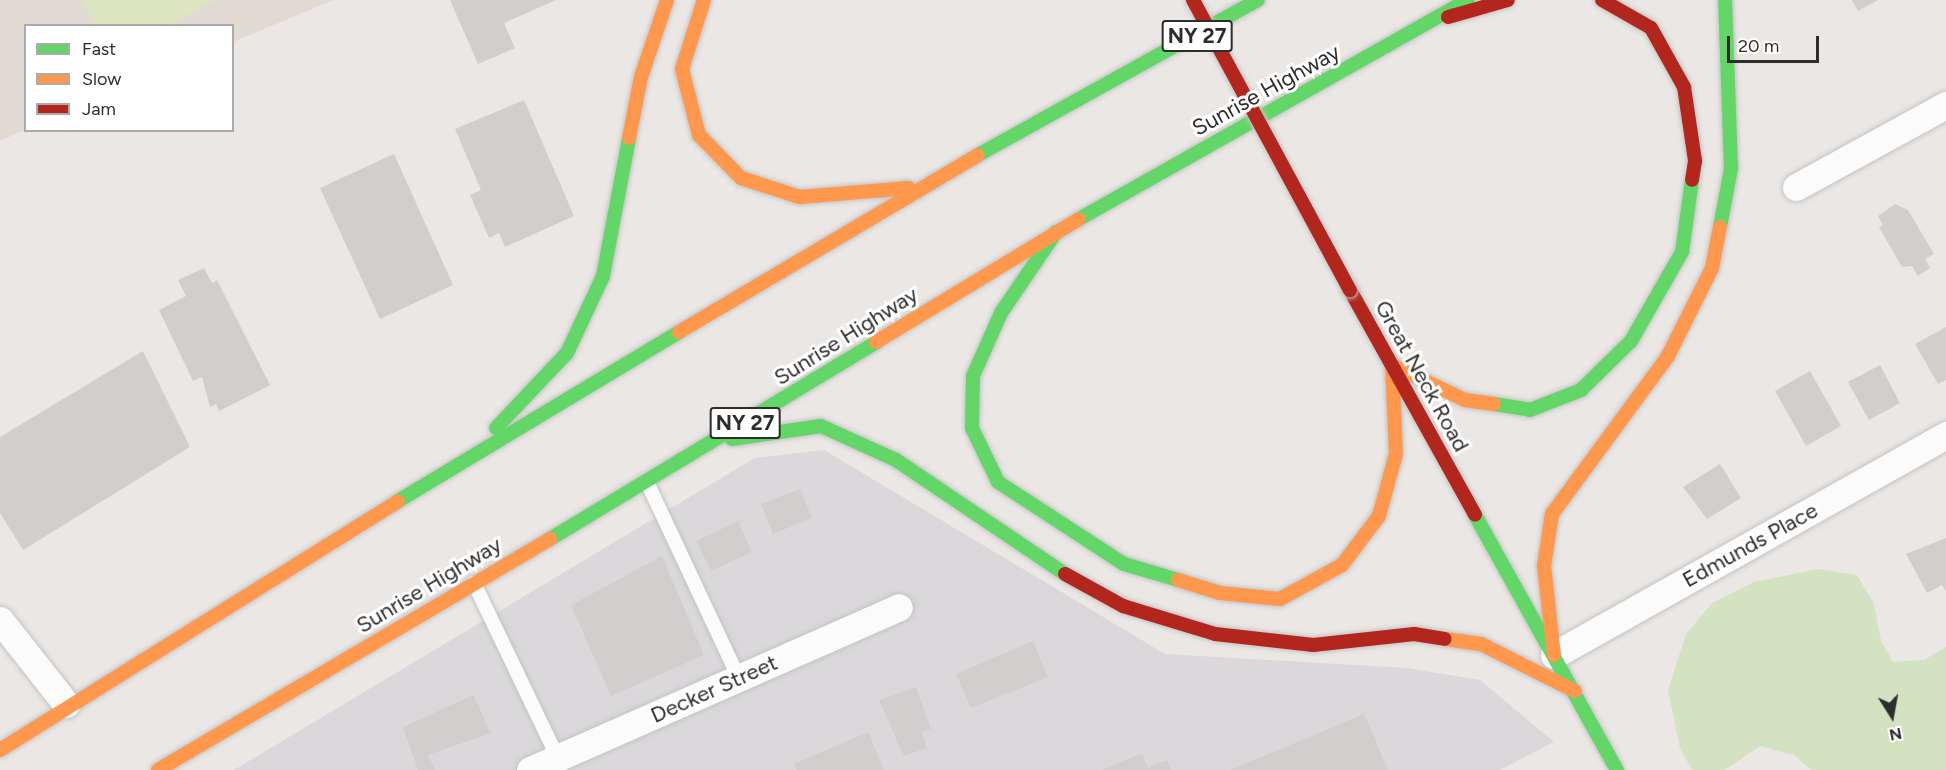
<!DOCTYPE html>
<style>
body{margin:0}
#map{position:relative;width:1946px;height:770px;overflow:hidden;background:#eae7e4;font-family:Figtree,sans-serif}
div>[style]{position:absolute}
.industrial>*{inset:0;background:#dad8da}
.education>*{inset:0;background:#e1dad2}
.green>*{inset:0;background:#d3e2c1}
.pitch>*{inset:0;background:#dce5bf}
.building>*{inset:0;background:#d1cfcd}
.roads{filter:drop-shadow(0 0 2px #c4c4c4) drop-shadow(0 0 2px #c4c4c4)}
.lane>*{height:14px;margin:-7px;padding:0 7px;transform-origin:7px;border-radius:7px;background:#fcfbfb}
.street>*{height:27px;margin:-13.5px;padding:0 13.5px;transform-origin:13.5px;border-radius:13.5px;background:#fcfbfb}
.fast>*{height:14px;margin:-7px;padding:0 7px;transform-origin:7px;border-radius:7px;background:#63d668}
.slow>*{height:14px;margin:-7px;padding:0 7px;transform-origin:7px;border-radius:7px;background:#ff974d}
.jam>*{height:14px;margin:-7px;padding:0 7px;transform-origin:7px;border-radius:7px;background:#b3261e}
.bridges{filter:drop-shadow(0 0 2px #c4c4c4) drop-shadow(0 0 2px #c4c4c4)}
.jam-bridge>*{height:14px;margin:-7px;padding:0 7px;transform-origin:7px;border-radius:7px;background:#b3261e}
span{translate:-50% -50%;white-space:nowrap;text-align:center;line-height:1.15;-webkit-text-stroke:6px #fff;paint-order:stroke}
.shield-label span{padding:2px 4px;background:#fff;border:2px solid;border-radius:4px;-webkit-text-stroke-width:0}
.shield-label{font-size:21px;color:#2d2d2d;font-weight:700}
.street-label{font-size:22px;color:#2d2d2d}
.legend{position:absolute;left:24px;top:24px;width:210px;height:108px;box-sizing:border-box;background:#fff;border:2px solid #ababab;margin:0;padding:8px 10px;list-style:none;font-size:18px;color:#2d2d2d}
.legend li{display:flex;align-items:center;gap:12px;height:30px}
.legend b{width:30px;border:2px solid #ababab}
.north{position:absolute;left:1862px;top:686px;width:60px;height:60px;-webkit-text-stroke:4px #fff;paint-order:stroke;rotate:169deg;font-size:16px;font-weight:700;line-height:24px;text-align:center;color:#2d2d2d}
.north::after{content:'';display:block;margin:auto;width:21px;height:27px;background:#2d2d2d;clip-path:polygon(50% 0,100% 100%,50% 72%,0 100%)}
.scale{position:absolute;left:1727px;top:36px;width:92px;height:27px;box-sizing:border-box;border:3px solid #2d2d2d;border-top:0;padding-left:8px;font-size:18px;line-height:21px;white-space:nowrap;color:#2d2d2d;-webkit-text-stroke:4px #fff;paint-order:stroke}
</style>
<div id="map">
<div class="industrial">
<i style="clip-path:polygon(824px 450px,1165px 654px,1406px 668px,1480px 680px,1554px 742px,1500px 770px,234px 770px,755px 458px)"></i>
</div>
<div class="education">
<i style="clip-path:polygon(0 0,333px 0,233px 42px,232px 26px,26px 26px,25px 130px,0 141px)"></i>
</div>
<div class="green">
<i style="clip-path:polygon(1818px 569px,1857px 575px,1874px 604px,1881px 641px,1893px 662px,1924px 660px,1946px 647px,1946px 770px,1811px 770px,1794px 755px,1760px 746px,1725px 770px,1692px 770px,1680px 748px,1668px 690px,1686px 634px,1712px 603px,1754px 582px)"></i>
</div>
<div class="pitch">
<i style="clip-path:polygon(81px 0,215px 0,169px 25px,97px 26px)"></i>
</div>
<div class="building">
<i style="clip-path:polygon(450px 0,556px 0,504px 23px,515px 48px,478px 64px)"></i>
<i style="clip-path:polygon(1852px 0,1878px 0,1858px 11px)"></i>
<i style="clip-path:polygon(524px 100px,574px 216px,505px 247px,499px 233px,489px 238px,470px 195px,481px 190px,455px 129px)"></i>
<i style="clip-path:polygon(394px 154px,453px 285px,380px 319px,320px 188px)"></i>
<i style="clip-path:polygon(1895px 204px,1908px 210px,1934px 254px,1925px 259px,1930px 268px,1918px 276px,1912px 266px,1902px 267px,1879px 227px,1883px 225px,1878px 216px)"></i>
<i style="clip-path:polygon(204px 268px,212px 283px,217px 280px,270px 385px,219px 411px,216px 404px,210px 407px,202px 377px,193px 381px,159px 310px,186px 296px,178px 280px)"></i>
<i style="clip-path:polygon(1946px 327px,1946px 380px,1938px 384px,1915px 344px)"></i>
<i style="clip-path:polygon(143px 351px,190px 447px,23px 550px,0 513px,0 437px)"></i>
<i style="clip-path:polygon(1880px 365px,1900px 403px,1869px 420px,1848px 382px)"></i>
<i style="clip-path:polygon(1810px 371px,1841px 426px,1806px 446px,1775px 391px)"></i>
<i style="clip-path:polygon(1720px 464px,1741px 498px,1707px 519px,1683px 487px)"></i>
<i style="clip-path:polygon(800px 489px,812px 518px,773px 534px,761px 504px)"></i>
<i style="clip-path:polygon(738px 521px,752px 552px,711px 571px,696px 541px)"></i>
<i style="clip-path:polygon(1946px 538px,1946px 591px,1942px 585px,1927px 593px,1906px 554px)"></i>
<i style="clip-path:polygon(662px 556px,704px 655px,611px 696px,571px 605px)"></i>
<i style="clip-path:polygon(1033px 641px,1048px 677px,971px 708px,956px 674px)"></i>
<i style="clip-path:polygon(916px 687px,931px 729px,922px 732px,927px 748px,904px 756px,879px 700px)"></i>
<i style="clip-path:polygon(473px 695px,491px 733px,428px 755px,435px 770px,418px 770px,403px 727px)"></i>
<i style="clip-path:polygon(1364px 714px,1388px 770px,1230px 770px)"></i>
<i style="clip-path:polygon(868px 732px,884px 770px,797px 770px,794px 764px)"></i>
<i style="clip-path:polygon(1142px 753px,1148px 768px,1167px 760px,1171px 770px,1102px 770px)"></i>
</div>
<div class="roads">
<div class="lane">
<i style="left:647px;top:482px;width:217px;rotate:64.9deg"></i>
<i style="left:474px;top:583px;width:194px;rotate:64.4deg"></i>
</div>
<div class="street">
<i style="left:1796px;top:187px;width:171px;rotate:-28.7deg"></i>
<i style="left:0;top:620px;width:107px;rotate:51.8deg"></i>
<i style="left:1554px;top:655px;width:450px;rotate:-29.3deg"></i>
<i style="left:530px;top:770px;width:403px;rotate:-23.8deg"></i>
</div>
<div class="fast">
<i style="left:978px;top:155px;width:320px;rotate:-29deg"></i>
<i style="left:1079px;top:219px;width:446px;rotate:-29.4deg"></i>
<i style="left:1720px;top:227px;width:59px;rotate:-79.3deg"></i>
<i style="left:1731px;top:169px;width:169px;rotate:-92deg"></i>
<i style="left:1056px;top:232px;width:98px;rotate:124.2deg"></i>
<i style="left:1001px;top:313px;width:69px;rotate:114deg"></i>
<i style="left:973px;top:376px;width:52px;rotate:91.1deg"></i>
<i style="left:972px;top:428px;width:60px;rotate:64.3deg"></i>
<i style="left:998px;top:482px;width:150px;rotate:33.1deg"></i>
<i style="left:1124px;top:564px;width:56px;rotate:16.5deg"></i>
<i style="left:1494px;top:404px;width:36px;rotate:9deg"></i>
<i style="left:1530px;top:410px;width:55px;rotate:-21.4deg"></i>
<i style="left:1581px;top:390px;width:70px;rotate:-44.4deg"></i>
<i style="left:1631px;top:341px;width:103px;rotate:-60.2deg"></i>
<i style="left:1682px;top:252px;width:73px;rotate:-82.1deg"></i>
<i style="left:496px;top:428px;width:103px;rotate:-46.6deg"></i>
<i style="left:567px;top:353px;width:85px;rotate:-64.9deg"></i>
<i style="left:603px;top:276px;width:140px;rotate:-79.3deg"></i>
<i style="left:732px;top:439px;width:90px;rotate:-8.3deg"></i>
<i style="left:821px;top:426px;width:82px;rotate:24.4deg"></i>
<i style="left:896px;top:460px;width:204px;rotate:34deg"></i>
<i style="left:398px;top:501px;width:328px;rotate:-31deg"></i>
<i style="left:1475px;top:515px;width:292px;rotate:60.9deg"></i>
<i style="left:550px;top:539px;width:381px;rotate:-31.1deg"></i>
</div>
<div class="slow">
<i style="left:704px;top:0;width:72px;rotate:107.7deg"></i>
<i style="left:682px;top:69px;width:68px;rotate:75.6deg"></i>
<i style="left:699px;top:135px;width:60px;rotate:45.7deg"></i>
<i style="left:741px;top:178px;width:62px;rotate:17.9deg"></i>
<i style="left:800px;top:197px;width:109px;rotate:-4.7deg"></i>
<i style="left:629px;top:138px;width:62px;rotate:-78.9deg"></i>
<i style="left:641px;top:77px;width:81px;rotate:-71.3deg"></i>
<i style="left:679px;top:332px;width:347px;rotate:-30.6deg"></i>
<i style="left:876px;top:342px;width:237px;rotate:-31.2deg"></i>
<i style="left:1178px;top:580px;width:44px;rotate:17.2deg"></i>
<i style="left:1220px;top:593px;width:60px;rotate:5.7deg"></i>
<i style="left:1280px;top:599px;width:71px;rotate:-28.7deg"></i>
<i style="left:1342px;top:565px;width:61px;rotate:-52.9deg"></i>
<i style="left:1379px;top:516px;width:64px;rotate:-74.7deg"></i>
<i style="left:1396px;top:454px;width:89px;rotate:-92.6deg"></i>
<i style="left:1392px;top:365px;width:81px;rotate:25.6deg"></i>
<i style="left:1465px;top:400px;width:29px;rotate:8deg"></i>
<i style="left:1445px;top:639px;width:36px;rotate:8deg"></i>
<i style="left:1481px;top:644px;width:105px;rotate:26.6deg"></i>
<i style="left:1554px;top:655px;width:90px;rotate:-96.4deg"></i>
<i style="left:1544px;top:566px;width:53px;rotate:-81.3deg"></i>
<i style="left:1552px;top:514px;width:196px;rotate:-53.7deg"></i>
<i style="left:1668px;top:356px;width:98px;rotate:-63.4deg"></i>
<i style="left:1712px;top:268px;width:42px;rotate:-79deg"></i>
<i style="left:0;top:750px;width:469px;rotate:-32deg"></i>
<i style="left:158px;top:770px;width:455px;rotate:-30.5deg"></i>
</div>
<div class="jam">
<i style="left:1602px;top:0;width:56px;rotate:29.7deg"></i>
<i style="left:1651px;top:28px;width:68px;rotate:60.8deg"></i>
<i style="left:1684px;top:87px;width:75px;rotate:81.5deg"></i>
<i style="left:1695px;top:161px;width:19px;rotate:99deg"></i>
<i style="left:1448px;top:17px;width:62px;rotate:-15.8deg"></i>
<i style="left:1350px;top:290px;width:257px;rotate:60.9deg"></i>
<i style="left:1065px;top:574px;width:66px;rotate:28.9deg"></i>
<i style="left:1123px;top:606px;width:96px;rotate:16.9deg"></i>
<i style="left:1215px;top:634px;width:99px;rotate:6.4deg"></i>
<i style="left:1313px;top:645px;width:102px;rotate:-6.2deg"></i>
<i style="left:1414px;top:634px;width:31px;rotate:9deg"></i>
</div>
</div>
<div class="bridges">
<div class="jam-bridge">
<i style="left:1193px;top:0;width:330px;rotate:61.6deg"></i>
</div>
</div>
<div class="shield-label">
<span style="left:1197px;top:36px">NY 27</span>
<span style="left:745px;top:423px">NY 27</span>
</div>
<div class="street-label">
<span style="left:1266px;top:90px;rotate:-29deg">Sunrise Highway</span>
<span style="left:846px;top:336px;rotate:-32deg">Sunrise Highway</span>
<span style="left:1422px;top:376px;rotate:61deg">Great Neck Road</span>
<span style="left:1750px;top:545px;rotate:-29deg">Edmunds Place</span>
<span style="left:429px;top:585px;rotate:-31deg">Sunrise Highway</span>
<span style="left:714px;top:689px;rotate:-24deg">Decker Street</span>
</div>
<ul class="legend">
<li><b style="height:8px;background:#63d668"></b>Fast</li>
<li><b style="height:8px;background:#ff974d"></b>Slow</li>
<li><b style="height:8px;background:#b3261e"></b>Jam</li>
</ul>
<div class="north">N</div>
<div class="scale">20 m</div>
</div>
